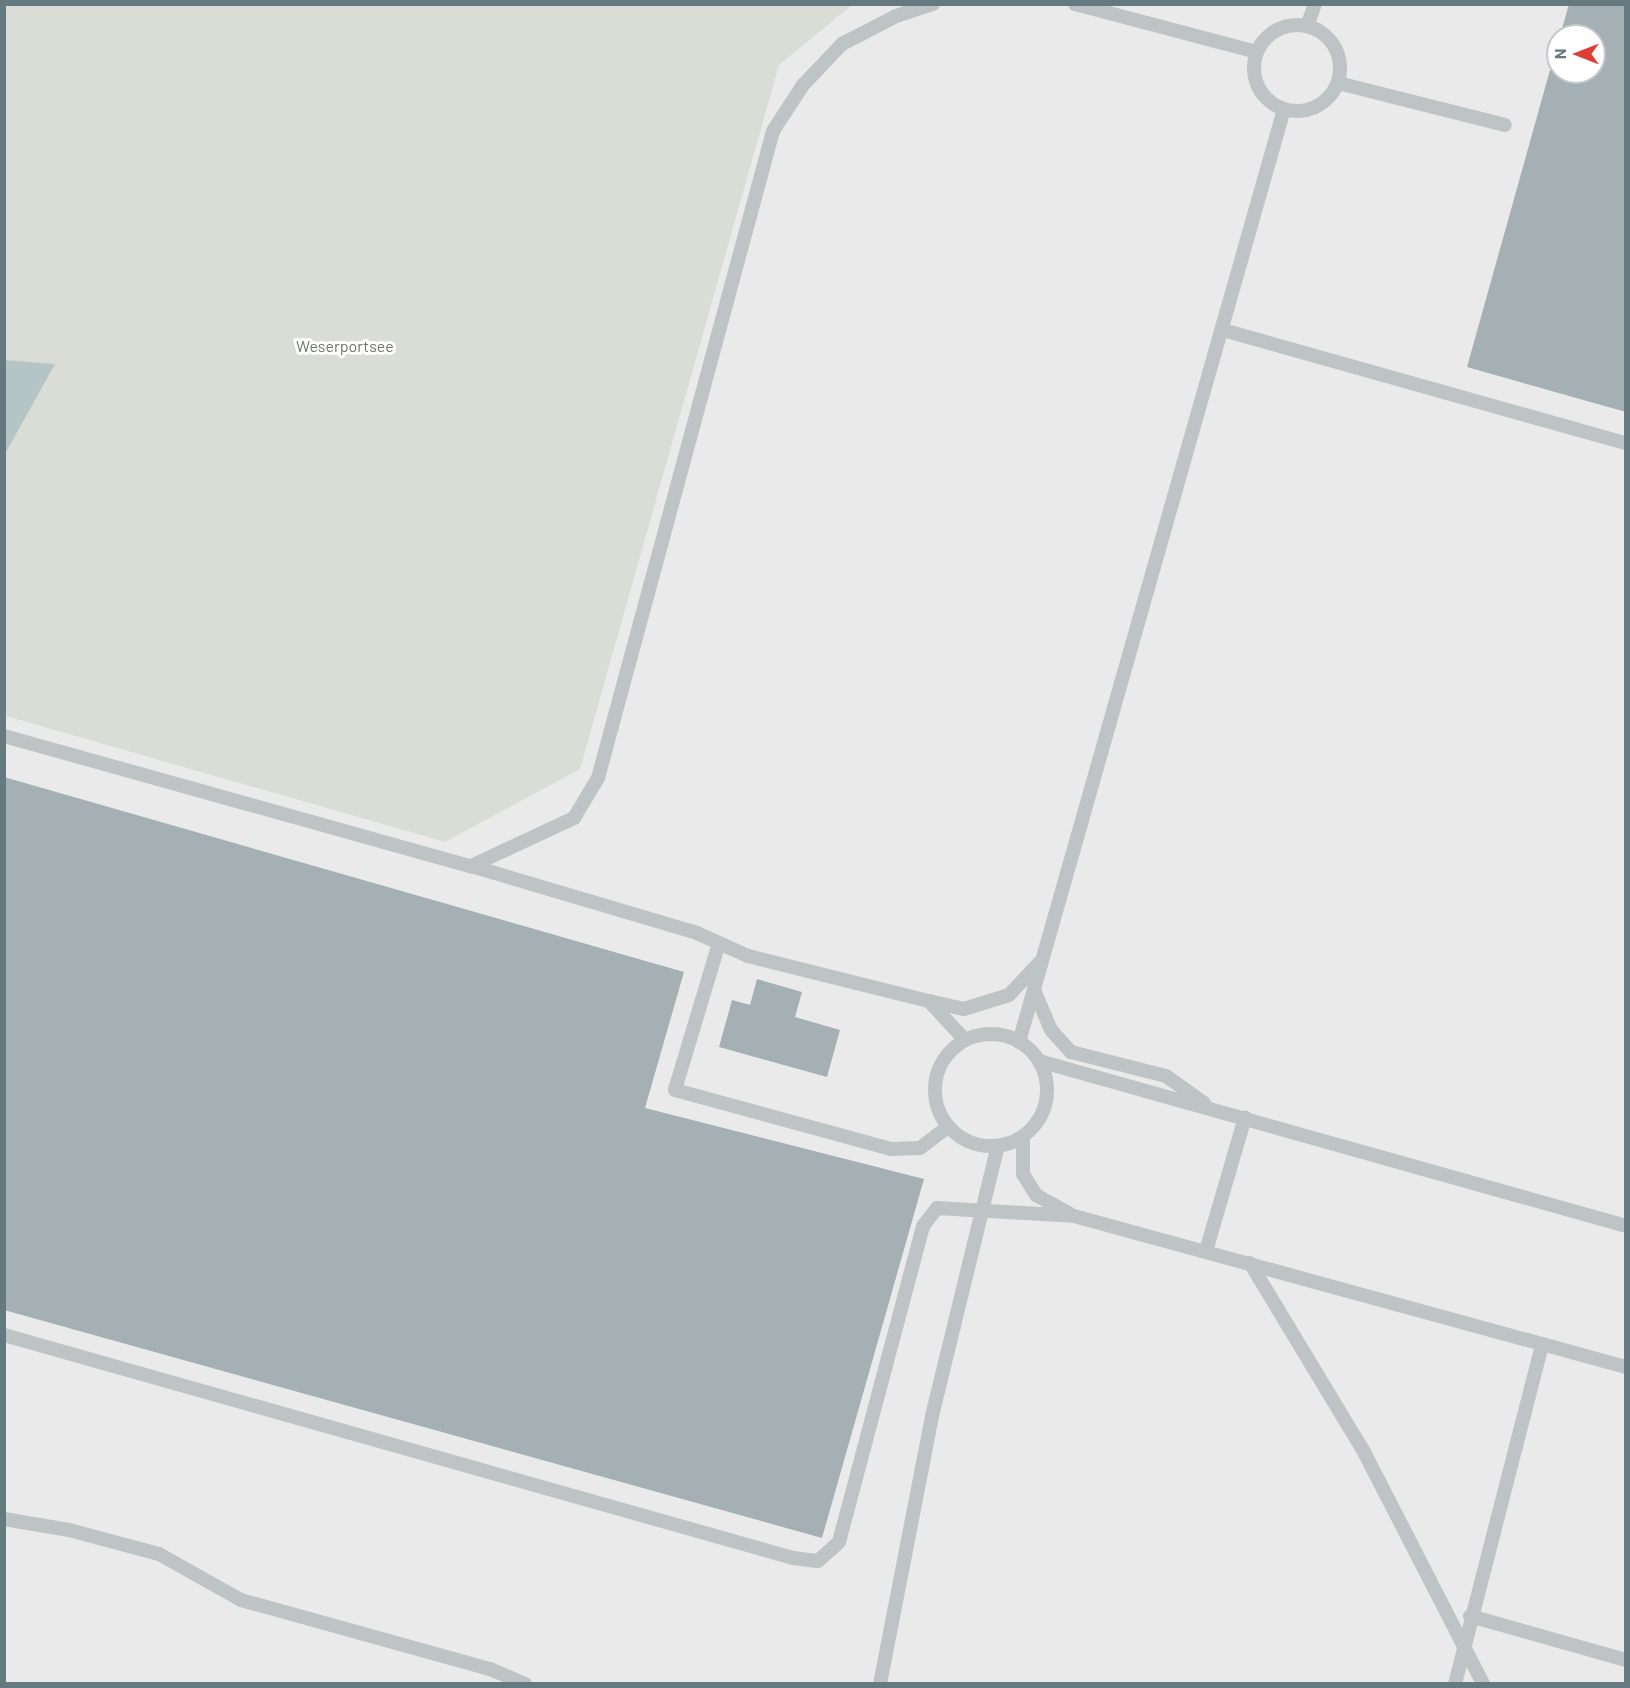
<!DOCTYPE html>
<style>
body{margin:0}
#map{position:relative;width:1630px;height:1688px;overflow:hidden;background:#f9f8f6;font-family:Barlow,sans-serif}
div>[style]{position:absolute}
.built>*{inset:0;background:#eaeaea}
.green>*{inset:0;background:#daddd6}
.water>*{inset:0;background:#b5c5c6}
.building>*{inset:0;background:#a5b0b4}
.lane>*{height:14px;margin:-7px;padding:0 7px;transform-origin:7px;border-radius:7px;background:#bec4c6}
.lane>.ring{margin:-7px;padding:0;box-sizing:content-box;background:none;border:14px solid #bec4c6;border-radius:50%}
span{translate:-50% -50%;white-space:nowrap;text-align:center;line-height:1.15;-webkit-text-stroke:6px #fff;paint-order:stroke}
.park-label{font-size:16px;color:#6b7864}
.frame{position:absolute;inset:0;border:6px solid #657980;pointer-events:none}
.north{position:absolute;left:1546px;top:24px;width:60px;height:60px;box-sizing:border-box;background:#fff;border:2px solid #c1c9cc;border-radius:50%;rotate:270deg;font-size:16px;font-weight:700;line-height:24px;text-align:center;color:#657980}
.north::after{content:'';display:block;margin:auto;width:21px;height:27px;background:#dc3e33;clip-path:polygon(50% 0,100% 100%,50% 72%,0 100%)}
</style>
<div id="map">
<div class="built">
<i style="clip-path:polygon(evenodd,796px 5px,1625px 5px,1625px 1683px,5px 1683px,4px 716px,445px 842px,796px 5px,1558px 36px,1594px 36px,1594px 72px,1558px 72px,1558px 36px)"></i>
</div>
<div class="green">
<i style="clip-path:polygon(4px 5px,852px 5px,779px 65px,580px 769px,445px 842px,5px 716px)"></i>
</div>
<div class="water">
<i style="clip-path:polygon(5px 360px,55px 364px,5px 454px,4px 360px)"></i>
</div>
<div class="building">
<i style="clip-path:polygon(1569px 4px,1626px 4px,1626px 412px,1467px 367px,1557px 45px,1558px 72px,1594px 72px,1594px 36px,1560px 36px)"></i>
<i style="clip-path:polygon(4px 777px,684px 972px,645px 1108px,924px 1179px,822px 1538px,4px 1310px)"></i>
<i style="clip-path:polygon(757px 979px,802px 992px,795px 1017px,840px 1030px,827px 1077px,719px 1047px,732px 1000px,750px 1005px)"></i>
</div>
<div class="lane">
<i style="left:1075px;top:4px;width:188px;rotate:14.8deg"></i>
<i class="ring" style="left:1254px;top:25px;width:72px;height:72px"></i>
<i style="left:1307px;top:26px;width:23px;rotate:-70deg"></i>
<i style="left:1338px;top:83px;width:172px;rotate:14.1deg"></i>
<i style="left:1223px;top:330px;width:419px;rotate:15.7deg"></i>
<i style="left:4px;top:736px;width:485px;rotate:15.6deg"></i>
<i style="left:471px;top:866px;width:236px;rotate:16.5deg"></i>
<i style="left:697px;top:933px;width:56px;rotate:24.3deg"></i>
<i style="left:748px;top:956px;width:187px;rotate:14deg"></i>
<i style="left:929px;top:1001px;width:53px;rotate:47.3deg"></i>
<i style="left:471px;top:866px;width:114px;rotate:-25deg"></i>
<i style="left:574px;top:818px;width:47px;rotate:-59deg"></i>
<i style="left:598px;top:778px;width:670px;rotate:-74.86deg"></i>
<i style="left:773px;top:131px;width:55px;rotate:-56.9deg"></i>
<i style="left:803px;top:85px;width:57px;rotate:-46.4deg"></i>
<i style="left:842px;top:44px;width:61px;rotate:-27.4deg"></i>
<i style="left:896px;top:16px;width:39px;rotate:-18deg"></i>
<i style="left:719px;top:943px;width:153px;rotate:106.7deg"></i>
<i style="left:675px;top:1090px;width:224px;rotate:15.3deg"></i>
<i style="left:891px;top:1149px;width:29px;rotate:-2deg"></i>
<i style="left:920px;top:1148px;width:35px;rotate:-37deg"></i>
<i style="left:1034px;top:990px;width:43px;rotate:67deg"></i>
<i style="left:1051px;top:1030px;width:30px;rotate:48deg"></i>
<i style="left:1071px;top:1052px;width:98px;rotate:14.2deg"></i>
<i style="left:1166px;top:1076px;width:47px;rotate:35.4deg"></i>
<i style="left:929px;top:1001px;width:36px;rotate:13deg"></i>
<i style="left:964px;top:1009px;width:47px;rotate:-17.3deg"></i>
<i style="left:1009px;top:995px;width:48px;rotate:-46.7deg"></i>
<i class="ring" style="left:935px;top:1034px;width:98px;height:98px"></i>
<i style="left:1019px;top:1042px;width:970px;rotate:-74.14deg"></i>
<i style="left:1039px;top:1061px;width:610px;rotate:15.7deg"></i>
<i style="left:1023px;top:1137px;width:37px;rotate:90deg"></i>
<i style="left:1023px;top:1174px;width:25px;rotate:58deg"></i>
<i style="left:1036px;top:1195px;width:38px;rotate:29deg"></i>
<i style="left:1206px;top:1251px;width:139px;rotate:-73.7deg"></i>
<i style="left:1250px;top:1263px;width:221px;rotate:58.9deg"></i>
<i style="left:1364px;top:1452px;width:261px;rotate:62.8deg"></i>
<i style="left:4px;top:1335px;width:820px;rotate:15.78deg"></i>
<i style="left:793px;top:1558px;width:25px;rotate:7deg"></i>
<i style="left:818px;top:1561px;width:28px;rotate:-42deg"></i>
<i style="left:839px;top:1542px;width:327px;rotate:-75.1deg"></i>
<i style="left:923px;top:1226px;width:23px;rotate:-52deg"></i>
<i style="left:937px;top:1208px;width:137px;rotate:3.3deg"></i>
<i style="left:1074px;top:1216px;width:572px;rotate:15.3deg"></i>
<i style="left:4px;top:1519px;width:66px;rotate:9.6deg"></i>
<i style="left:69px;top:1530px;width:93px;rotate:14.9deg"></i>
<i style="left:159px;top:1554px;width:94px;rotate:29.3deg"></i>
<i style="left:241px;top:1600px;width:258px;rotate:15.5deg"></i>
<i style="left:490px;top:1669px;width:38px;rotate:23deg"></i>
<i style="left:1470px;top:1616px;width:162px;rotate:15.8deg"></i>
<i style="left:880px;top:1684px;width:273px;rotate:-79deg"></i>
<i style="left:932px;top:1416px;width:278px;rotate:-76.3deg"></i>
<i style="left:1455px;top:1684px;width:351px;rotate:-75.6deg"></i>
</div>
<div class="park-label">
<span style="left:345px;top:346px">Weserportsee</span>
</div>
<div class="frame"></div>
<div class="north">N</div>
</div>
